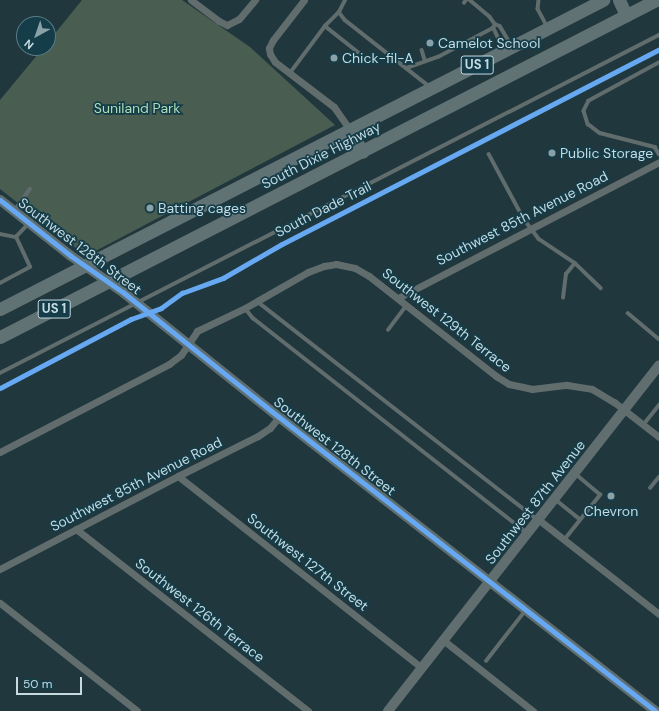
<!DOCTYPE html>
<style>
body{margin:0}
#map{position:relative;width:659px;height:711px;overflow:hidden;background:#20373d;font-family:"DM Sans",sans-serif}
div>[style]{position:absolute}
.green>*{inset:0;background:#4a5d51}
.lane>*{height:3.5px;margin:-1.75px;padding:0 1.75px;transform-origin:1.75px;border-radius:1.75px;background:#616c6d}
.street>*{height:7px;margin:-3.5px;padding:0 3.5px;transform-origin:3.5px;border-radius:3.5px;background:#616c6d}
.secondary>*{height:10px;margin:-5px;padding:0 5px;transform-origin:5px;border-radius:5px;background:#606e6f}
.highway>*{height:13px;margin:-6.5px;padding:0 6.5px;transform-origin:6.5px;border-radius:6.5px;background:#617274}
.cycleway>*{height:5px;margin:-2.5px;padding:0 2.5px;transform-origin:2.5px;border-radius:2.5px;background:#66a8f1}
.dots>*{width:11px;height:11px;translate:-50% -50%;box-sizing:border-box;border:2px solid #143d49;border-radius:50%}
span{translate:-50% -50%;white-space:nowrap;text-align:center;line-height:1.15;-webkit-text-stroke:3.5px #143d49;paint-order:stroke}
.shield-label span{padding:1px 3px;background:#143d49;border:1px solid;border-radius:3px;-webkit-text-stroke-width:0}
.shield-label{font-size:13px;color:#c5dae1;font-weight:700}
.poi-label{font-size:14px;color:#c5dae1}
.left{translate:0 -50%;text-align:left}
.park-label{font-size:14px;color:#acddb6}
.street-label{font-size:14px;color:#c5dae1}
.north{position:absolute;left:16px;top:16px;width:40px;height:40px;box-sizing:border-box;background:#143d49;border:1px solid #5b7c86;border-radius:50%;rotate:220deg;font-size:11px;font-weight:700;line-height:16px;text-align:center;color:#c5dae1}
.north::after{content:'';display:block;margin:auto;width:14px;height:18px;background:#8ba1a8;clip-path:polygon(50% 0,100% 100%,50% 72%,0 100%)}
.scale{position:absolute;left:16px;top:677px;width:66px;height:18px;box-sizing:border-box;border:2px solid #c5dae1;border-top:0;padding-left:5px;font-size:12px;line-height:14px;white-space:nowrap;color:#c5dae1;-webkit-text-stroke:3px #143d49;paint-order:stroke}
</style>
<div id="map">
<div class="green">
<i style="clip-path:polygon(82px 0,182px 0,250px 47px,335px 125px,86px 256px,0 189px,0 100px,43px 48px,48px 48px,48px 42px)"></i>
</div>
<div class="lane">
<i style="left:470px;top:0;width:26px;rotate:40deg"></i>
<i style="left:490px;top:17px;width:9px;rotate:54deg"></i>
<i style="left:539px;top:0;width:9px;rotate:96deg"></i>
<i style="left:538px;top:9px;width:19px;rotate:62deg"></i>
<i style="left:464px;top:3px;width:4px;rotate:-56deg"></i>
<i style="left:339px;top:12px;width:10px;rotate:53deg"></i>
<i style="left:345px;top:20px;width:107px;rotate:38.2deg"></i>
<i style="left:325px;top:26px;width:42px;rotate:38.2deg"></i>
<i style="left:503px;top:49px;width:23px;rotate:-115deg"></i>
<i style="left:493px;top:28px;width:4px;rotate:-63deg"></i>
<i style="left:495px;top:24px;width:5px;rotate:22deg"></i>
<i style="left:500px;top:26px;width:21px;rotate:59deg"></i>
<i style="left:422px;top:50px;width:10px;rotate:73deg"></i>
<i style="left:659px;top:63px;width:80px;rotate:151.5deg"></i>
<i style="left:589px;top:101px;width:11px;rotate:117deg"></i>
<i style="left:584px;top:111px;width:14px;rotate:73deg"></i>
<i style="left:588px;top:124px;width:15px;rotate:37deg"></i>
<i style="left:600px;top:133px;width:57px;rotate:14.3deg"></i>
<i style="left:655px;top:147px;width:8px;rotate:60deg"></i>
<i style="left:407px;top:68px;width:33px;rotate:-20deg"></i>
<i style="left:438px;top:57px;width:62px;rotate:-27.8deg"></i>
<i style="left:290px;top:73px;width:59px;rotate:-53.3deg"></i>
<i style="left:325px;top:26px;width:20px;rotate:-45deg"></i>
<i style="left:339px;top:12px;width:13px;rotate:-63deg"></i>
<i style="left:489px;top:154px;width:74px;rotate:61.7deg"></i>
<i style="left:524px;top:219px;width:25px;rotate:53deg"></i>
<i style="left:539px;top:239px;width:43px;rotate:33.7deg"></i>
<i style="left:575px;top:263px;width:36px;rotate:44deg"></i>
<i style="left:14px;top:211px;width:27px;rotate:-54deg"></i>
<i style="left:0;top:234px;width:16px;rotate:11deg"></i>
<i style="left:16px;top:237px;width:18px;rotate:-47deg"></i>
<i style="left:0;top:283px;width:34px;rotate:-28deg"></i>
<i style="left:30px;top:267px;width:33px;rotate:-115deg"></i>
<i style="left:563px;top:298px;width:24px;rotate:-83deg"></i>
<i style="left:566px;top:274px;width:14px;rotate:-51deg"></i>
<i style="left:258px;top:302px;width:353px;rotate:37.9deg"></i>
<i style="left:245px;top:308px;width:13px;rotate:51deg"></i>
<i style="left:253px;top:318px;width:347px;rotate:38.1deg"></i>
<i style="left:628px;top:313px;width:40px;rotate:40deg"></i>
<i style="left:388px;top:330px;width:30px;rotate:-53deg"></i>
<i style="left:0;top:373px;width:741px;rotate:-27.15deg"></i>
<i style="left:643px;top:425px;width:26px;rotate:-51deg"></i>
<i style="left:650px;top:488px;width:14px;rotate:-51deg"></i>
<i style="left:555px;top:499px;width:32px;rotate:39deg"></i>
<i style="left:564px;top:540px;width:58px;rotate:-51.3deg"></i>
<i style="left:600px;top:495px;width:31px;rotate:-140deg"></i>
<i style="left:486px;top:661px;width:63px;rotate:-52deg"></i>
</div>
<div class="street">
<i style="left:191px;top:0;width:35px;rotate:37deg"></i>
<i style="left:219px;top:21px;width:9px;rotate:27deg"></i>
<i style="left:227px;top:25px;width:13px;rotate:-27deg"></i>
<i style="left:239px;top:19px;width:25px;rotate:-50deg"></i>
<i style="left:304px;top:0;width:51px;rotate:127.8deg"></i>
<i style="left:273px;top:40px;width:9px;rotate:117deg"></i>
<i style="left:269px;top:48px;width:6px;rotate:81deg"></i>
<i style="left:270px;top:54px;width:9px;rotate:58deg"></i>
<i style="left:275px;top:62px;width:74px;rotate:37.3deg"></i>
<i style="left:334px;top:107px;width:28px;rotate:55deg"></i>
<i style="left:398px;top:298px;width:294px;rotate:-27.5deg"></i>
<i style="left:0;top:452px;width:191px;rotate:-27.5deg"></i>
<i style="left:169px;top:364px;width:15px;rotate:-37deg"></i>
<i style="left:181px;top:355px;width:29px;rotate:-56deg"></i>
<i style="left:197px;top:331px;width:53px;rotate:-25.6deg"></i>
<i style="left:245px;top:308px;width:73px;rotate:-29.7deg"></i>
<i style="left:308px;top:272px;width:17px;rotate:-21deg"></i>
<i style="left:324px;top:266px;width:12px;rotate:-9deg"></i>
<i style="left:336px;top:264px;width:19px;rotate:12deg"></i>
<i style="left:355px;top:268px;width:16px;rotate:30deg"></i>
<i style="left:369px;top:276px;width:162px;rotate:38.2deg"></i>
<i style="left:496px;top:376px;width:15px;rotate:32deg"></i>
<i style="left:509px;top:384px;width:24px;rotate:12deg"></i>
<i style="left:532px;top:389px;width:35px;rotate:-7deg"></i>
<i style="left:567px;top:385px;width:25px;rotate:9deg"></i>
<i style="left:592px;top:389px;width:26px;rotate:31deg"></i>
<i style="left:614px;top:402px;width:57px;rotate:37.9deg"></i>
<i style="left:178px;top:476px;width:310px;rotate:38.2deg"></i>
<i style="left:539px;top:520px;width:152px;rotate:38.1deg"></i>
<i style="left:76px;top:529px;width:295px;rotate:38.1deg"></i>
<i style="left:0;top:569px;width:201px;rotate:-27.6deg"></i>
<i style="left:178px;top:476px;width:89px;rotate:-26.6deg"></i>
<i style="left:258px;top:436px;width:14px;rotate:-34deg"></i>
<i style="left:270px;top:428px;width:14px;rotate:-51deg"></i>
<i style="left:0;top:603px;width:174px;rotate:38.2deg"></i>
<i style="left:443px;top:640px;width:115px;rotate:38.3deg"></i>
</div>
<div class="secondary">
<i style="left:0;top:200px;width:90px;rotate:38.3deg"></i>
<i style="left:71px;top:256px;width:65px;rotate:34.9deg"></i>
<i style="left:124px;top:293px;width:198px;rotate:38.7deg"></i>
<i style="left:279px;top:417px;width:477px;rotate:38deg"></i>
<i style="left:388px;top:711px;width:439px;rotate:-51.9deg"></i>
</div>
<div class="highway">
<i style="left:619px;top:0;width:17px;rotate:65deg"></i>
<i style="left:350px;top:130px;width:25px;rotate:61deg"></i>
<i style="left:0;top:309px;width:678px;rotate:-27.13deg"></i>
<i style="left:0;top:337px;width:737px;rotate:-27.19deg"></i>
</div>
<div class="cycleway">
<i style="left:0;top:200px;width:90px;rotate:38.3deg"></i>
<i style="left:71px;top:256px;width:65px;rotate:34.9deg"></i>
<i style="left:124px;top:293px;width:198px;rotate:38.7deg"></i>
<i style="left:279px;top:417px;width:477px;rotate:38deg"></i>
<i style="left:0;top:388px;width:148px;rotate:-27.8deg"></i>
<i style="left:131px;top:319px;width:32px;rotate:-20deg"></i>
<i style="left:161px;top:308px;width:26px;rotate:-36deg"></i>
<i style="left:182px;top:293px;width:44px;rotate:-20.1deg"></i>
<i style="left:223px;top:278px;width:68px;rotate:-30deg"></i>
<i style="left:282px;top:244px;width:424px;rotate:-27.3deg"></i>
</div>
<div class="dots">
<i style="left:430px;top:43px;background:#8ba1a8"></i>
<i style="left:334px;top:58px;background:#8ba1a8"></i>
<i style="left:552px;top:153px;background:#8ba1a8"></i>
<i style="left:150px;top:208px;background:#8ba1a8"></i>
<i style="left:611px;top:496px;background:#8ba1a8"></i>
</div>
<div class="shield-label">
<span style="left:477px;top:65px">US 1</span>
<span style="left:54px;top:309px">US 1</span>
</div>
<div class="poi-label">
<span class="left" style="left:438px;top:43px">Camelot School</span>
<span class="left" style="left:342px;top:58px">Chick-fil-A</span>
<span class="left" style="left:560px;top:153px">Public Storage</span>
<span class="left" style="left:158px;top:208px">Batting cages</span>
<span style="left:611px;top:511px">Chevron</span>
</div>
<div class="park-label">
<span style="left:137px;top:108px">Suniland Park</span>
</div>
<div class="street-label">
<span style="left:321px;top:155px;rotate:-27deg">South Dixie Highway</span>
<span style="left:323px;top:209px;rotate:-27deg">South Dade Trail</span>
<span style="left:522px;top:218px;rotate:-27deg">Southwest 85th Avenue Road</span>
<span style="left:80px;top:246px;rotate:37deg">Southwest 128th Street</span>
<span style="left:447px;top:320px;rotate:38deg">Southwest 129th Terrace</span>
<span style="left:335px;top:446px;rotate:38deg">Southwest 128th Street</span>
<span style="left:136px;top:484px;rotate:-27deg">Southwest 85th Avenue Road</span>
<span style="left:535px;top:502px;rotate:-52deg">Southwest 87th Avenue</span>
<span style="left:308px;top:562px;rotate:38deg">Southwest 127th Street</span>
<span style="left:200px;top:610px;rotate:38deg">Southwest 126th Terrace</span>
</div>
<div class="north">N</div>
<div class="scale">50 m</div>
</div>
